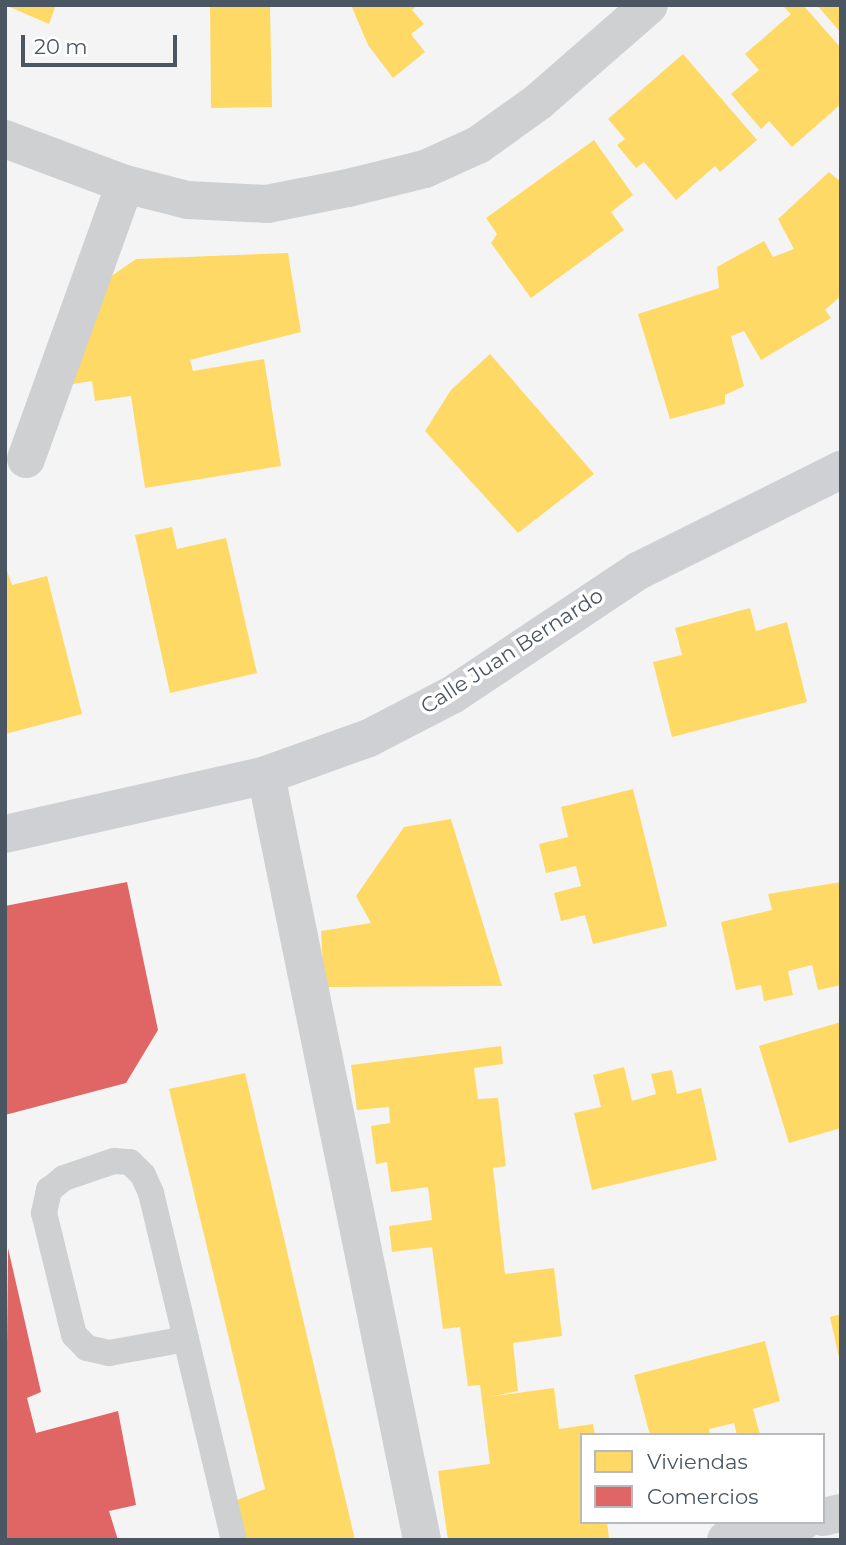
<!DOCTYPE html>
<style>
body{margin:0}
#map{position:relative;width:846px;height:1545px;overflow:hidden;background:#f4f4f4;font-family:Montserrat,sans-serif}
div>[style]{position:absolute}
.homes>*{inset:0;background:#ffd966}
.shops>*{inset:0;background:#e06666}
.lane>*{height:26px;margin:-13px;padding:0 13px;transform-origin:13px;border-radius:13px;background:#ced0d2}
.street>*{height:38px;margin:-19px;padding:0 19px;transform-origin:19px;border-radius:19px;background:#ced0d2}
.secondary>*{height:38px;margin:-19px;padding:0 19px;transform-origin:19px;border-radius:19px;background:#ced0d4}
span{translate:-50% -50%;white-space:nowrap;text-align:center;line-height:1.15;-webkit-text-stroke:7px #fff;paint-order:stroke}
.street-label{font-size:21px;color:#4a5661}
.frame{position:absolute;inset:0;border:7px solid #4a5661;pointer-events:none}
.legend{position:absolute;left:580px;top:1433px;width:245px;height:91px;box-sizing:border-box;background:#fff;border:2px solid #b7bbc0;margin:0;padding:9px 12px;list-style:none;font-size:21px;color:#4a5661}
.legend li{display:flex;align-items:center;gap:14px;height:35px}
.legend b{width:35px;border:2px solid #b7bbc0}
.scale{position:absolute;left:21px;top:35px;width:156px;height:32px;box-sizing:border-box;border:4px solid #4a5661;border-top:0;padding-left:9px;font-size:21px;line-height:24px;white-space:nowrap;color:#4a5661;-webkit-text-stroke:5px #fff;paint-order:stroke}
</style>
<div id="map">
<div class="homes">
<i style="clip-path:polygon(5px 5px,56px 5px,49px 24px)"></i>
<i style="clip-path:polygon(210px 5px,270px 5px,272px 107px,211px 108px)"></i>
<i style="clip-path:polygon(351px 5px,418px 5px,412px 10px,424px 24px,411px 34px,425px 52px,393px 78px,368px 45px)"></i>
<i style="clip-path:polygon(782px 5px,803px 5px,841px 48px,841px 104px,792px 147px,769px 121px,761px 129px,731px 94px,759px 70px,745px 54px,791px 14px)"></i>
<i style="clip-path:polygon(817px 5px,841px 5px,841px 33px)"></i>
<i style="clip-path:polygon(683px 54px,757px 140px,720px 172px,715px 166px,676px 200px,644px 162px,636px 168px,617px 145px,625px 139px,608px 119px)"></i>
<i style="clip-path:polygon(594px 140px,633px 195px,611px 212px,624px 230px,531px 298px,491px 243px,497px 234px,486px 218px)"></i>
<i style="clip-path:polygon(829px 172px,841px 182px,841px 296px,825px 310px,831px 318px,761px 360px,744px 331px,731px 336px,744px 386px,725px 395px,725px 404px,670px 419px,638px 314px,719px 288px,717px 267px,764px 241px,773px 257px,794px 249px,778px 219px)"></i>
<i style="clip-path:polygon(288px 253px,301px 332px,190px 360px,193px 371px,264px 359px,281px 466px,145px 488px,131px 396px,95px 401px,92px 381px,72px 384px,100px 284px,136px 259px)"></i>
<i style="clip-path:polygon(490px 354px,594px 474px,518px 533px,425px 431px,451px 390px)"></i>
<i style="clip-path:polygon(172px 527px,177px 549px,226px 538px,257px 673px,170px 693px,135px 535px)"></i>
<i style="clip-path:polygon(5px 565px,12px 585px,47px 576px,82px 714px,5px 734px)"></i>
<i style="clip-path:polygon(750px 608px,756px 631px,787px 622px,807px 702px,672px 737px,653px 662px,682px 655px,675px 628px)"></i>
<i style="clip-path:polygon(633px 789px,667px 926px,593px 944px,585px 915px,561px 921px,554px 893px,581px 886px,576px 866px,546px 873px,539px 844px,568px 837px,561px 807px)"></i>
<i style="clip-path:polygon(451px 819px,502px 986px,324px 987px,321px 931px,371px 923px,356px 896px,404px 827px)"></i>
<i style="clip-path:polygon(841px 882px,841px 985px,818px 990px,812px 965px,788px 971px,793px 995px,764px 1001px,761px 985px,736px 990px,721px 922px,772px 910px,768px 894px)"></i>
<i style="clip-path:polygon(841px 1022px,841px 1128px,789px 1143px,759px 1046px)"></i>
<i style="clip-path:polygon(501px 1046px,503px 1064px,474px 1068px,478px 1099px,498px 1098px,506px 1166px,493px 1168px,505px 1274px,554px 1268px,562px 1336px,513px 1343px,518px 1391px,489px 1397px,554px 1388px,559px 1429px,593px 1424px,595px 1435px,582px 1435px,582px 1522px,607px 1522px,609px 1538px,448px 1540px,438px 1471px,490px 1464px,480px 1385px,468px 1386px,460px 1327px,443px 1329px,432px 1247px,392px 1252px,389px 1226px,432px 1220px,428px 1187px,391px 1192px,387px 1162px,376px 1164px,371px 1126px,390px 1123px,389px 1107px,357px 1110px,351px 1065px)"></i>
<i style="clip-path:polygon(624px 1067px,632px 1101px,656px 1094px,651px 1074px,672px 1070px,677px 1094px,701px 1088px,717px 1160px,592px 1190px,574px 1113px,601px 1107px,593px 1075px)"></i>
<i style="clip-path:polygon(245px 1073px,355px 1540px,244px 1540px,237px 1500px,265px 1489px,169px 1089px)"></i>
<i style="clip-path:polygon(841px 1314px,841px 1362px,840px 1362px,830px 1317px)"></i>
<i style="clip-path:polygon(765px 1341px,780px 1401px,753px 1409px,760px 1435px,737px 1435px,734px 1423px,709px 1429px,710px 1435px,650px 1435px,634px 1375px)"></i>
</div>
<div class="shops">
<i style="clip-path:polygon(127px 882px,158px 1030px,126px 1083px,5px 1115px,5px 906px)"></i>
<i style="clip-path:polygon(8px 1248px,41px 1392px,27px 1398px,36px 1433px,118px 1411px,136px 1505px,109px 1511px,118px 1540px,5px 1540px)"></i>
</div>
<div class="lane">
<i style="left:186px;top:1339px;width:78px;rotate:169.7deg"></i>
<i style="left:109px;top:1353px;width:23px;rotate:-167deg"></i>
<i style="left:87px;top:1348px;width:18px;rotate:-135deg"></i>
<i style="left:74px;top:1335px;width:126px;rotate:-103.8deg"></i>
<i style="left:44px;top:1213px;width:24px;rotate:-78deg"></i>
<i style="left:49px;top:1190px;width:19px;rotate:-39deg"></i>
<i style="left:64px;top:1178px;width:53px;rotate:-18.8deg"></i>
<i style="left:114px;top:1161px;width:16px;rotate:4deg"></i>
<i style="left:130px;top:1162px;width:18px;rotate:45deg"></i>
<i style="left:143px;top:1175px;width:20px;rotate:66deg"></i>
<i style="left:151px;top:1193px;width:150px;rotate:76.5deg"></i>
<i style="left:186px;top:1339px;width:207px;rotate:76.6deg"></i>
</div>
<div class="street">
<i style="left:5px;top:139px;width:128px;rotate:20.6deg"></i>
<i style="left:125px;top:184px;width:65px;rotate:14.3deg"></i>
<i style="left:188px;top:200px;width:79px;rotate:2.9deg"></i>
<i style="left:267px;top:204px;width:83px;rotate:-11.2deg"></i>
<i style="left:348px;top:188px;width:79px;rotate:-13.9deg"></i>
<i style="left:425px;top:169px;width:58px;rotate:-24.4deg"></i>
<i style="left:478px;top:145px;width:74px;rotate:-35.6deg"></i>
<i style="left:538px;top:102px;width:147px;rotate:-41.1deg"></i>
<i style="left:26px;top:459px;width:292px;rotate:-70.2deg"></i>
<i style="left:266px;top:775px;width:781px;rotate:78.47deg"></i>
<i style="left:823px;top:1517px;width:18px;rotate:-13deg"></i>
<i style="left:726px;top:1540px;width:78px;rotate:-13.3deg"></i>
</div>
<div class="secondary">
<i style="left:5px;top:834px;width:268px;rotate:-12.7deg"></i>
<i style="left:266px;top:775px;width:109px;rotate:-19.8deg"></i>
<i style="left:369px;top:738px;width:93px;rotate:-27.4deg"></i>
<i style="left:452px;top:695px;width:224px;rotate:-33.7deg"></i>
<i style="left:638px;top:571px;width:227px;rotate:-26.5deg"></i>
</div>
<div class="street-label">
<span style="left:512px;top:651px;rotate:-33deg">Calle Juan Bernardo</span>
</div>
<div class="frame"></div>
<ul class="legend">
<li><b style="height:19px;background:#ffd966"></b>Viviendas</li>
<li><b style="height:19px;background:#e06666"></b>Comercios</li>
</ul>
<div class="scale">20 m</div>
</div>
